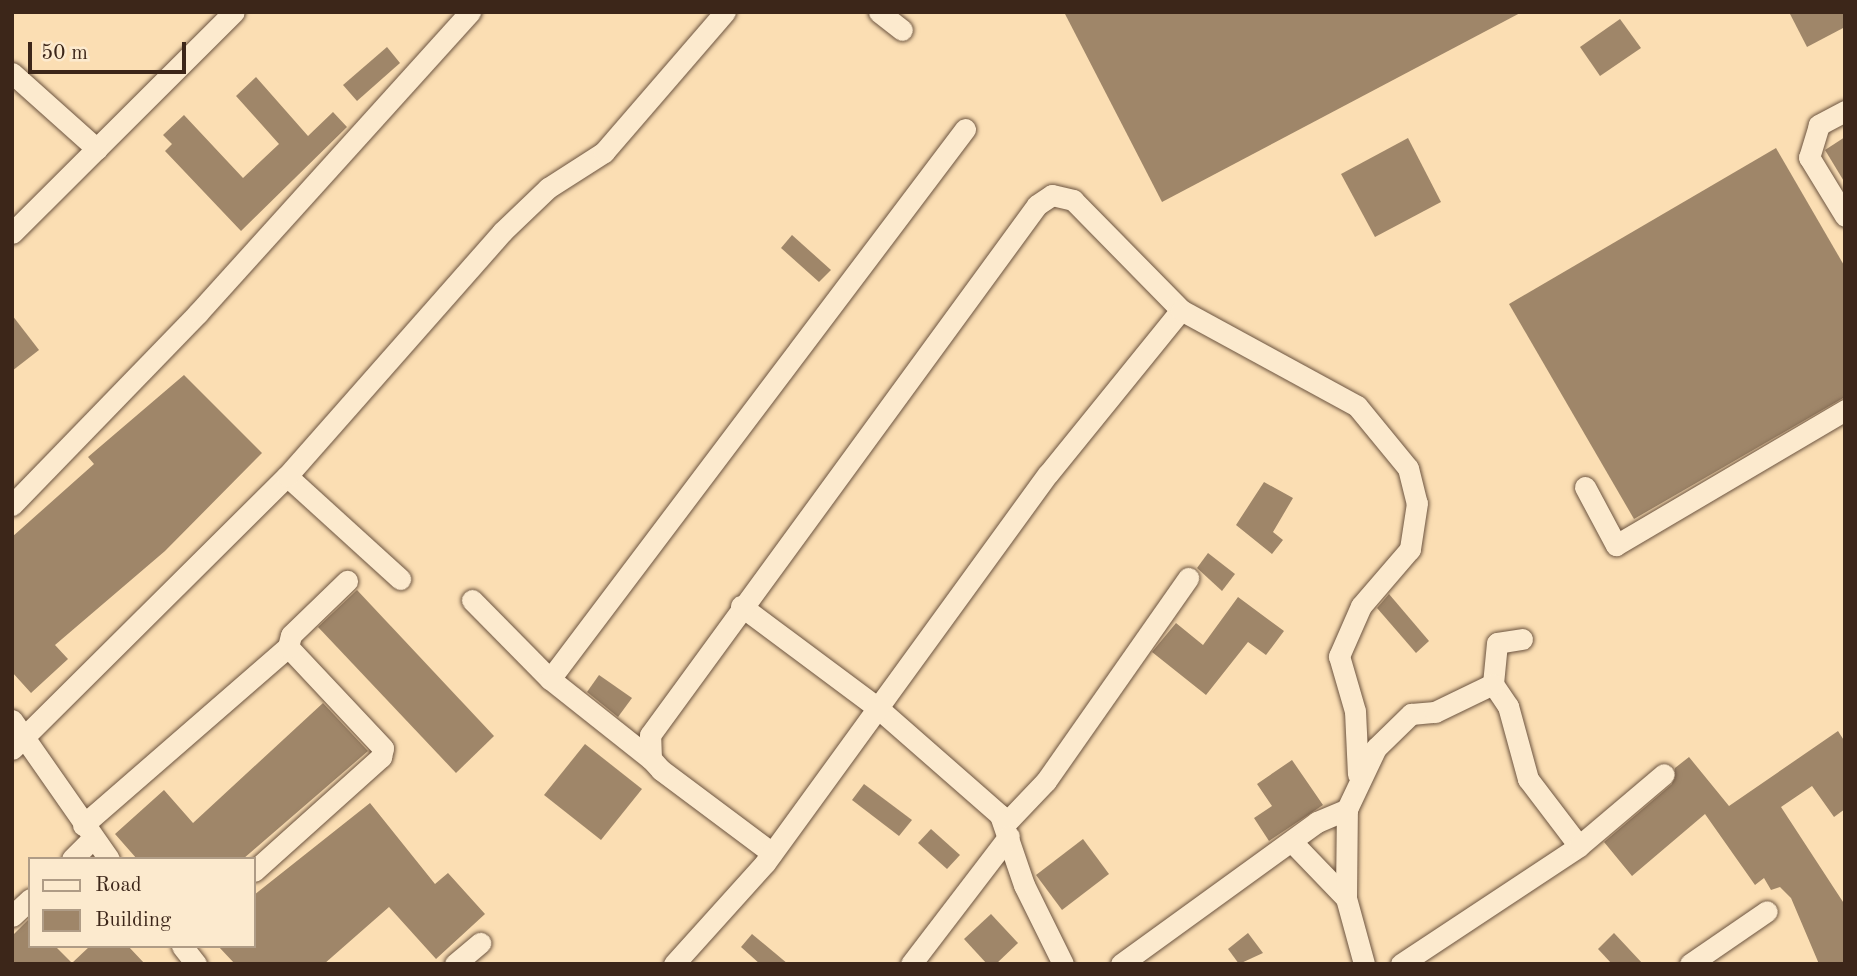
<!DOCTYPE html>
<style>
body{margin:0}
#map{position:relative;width:1857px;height:976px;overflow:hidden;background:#fbdeb3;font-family:"Old Standard TT",serif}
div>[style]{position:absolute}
.building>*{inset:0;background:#9f8669}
.roads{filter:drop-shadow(0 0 2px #6c5440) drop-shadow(0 0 2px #6c5440)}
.minor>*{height:21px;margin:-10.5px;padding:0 10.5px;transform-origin:10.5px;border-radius:10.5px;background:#fceace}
span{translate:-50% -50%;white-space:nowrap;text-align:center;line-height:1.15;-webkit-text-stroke:7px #fceace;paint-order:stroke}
.frame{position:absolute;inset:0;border:14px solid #3c2619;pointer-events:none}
.legend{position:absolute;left:28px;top:857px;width:228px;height:91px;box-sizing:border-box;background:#fceace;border:2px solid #af9c86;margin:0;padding:9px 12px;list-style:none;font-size:21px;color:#3c2619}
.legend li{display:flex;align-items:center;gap:14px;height:35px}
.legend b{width:35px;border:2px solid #af9c86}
.scale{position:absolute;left:28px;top:42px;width:158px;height:32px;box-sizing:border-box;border:4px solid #3c2619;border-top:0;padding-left:9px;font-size:21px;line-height:24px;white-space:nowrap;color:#3c2619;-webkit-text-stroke:5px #fceace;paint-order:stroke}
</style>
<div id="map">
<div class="building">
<i style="clip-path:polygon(1064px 12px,1522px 12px,1162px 202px)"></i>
<i style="clip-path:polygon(1789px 12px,1845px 12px,1845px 27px,1807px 47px)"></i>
<i style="clip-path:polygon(1620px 19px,1641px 48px,1600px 76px,1580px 47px)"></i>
<i style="clip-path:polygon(387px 47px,400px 63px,357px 101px,343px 85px)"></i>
<i style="clip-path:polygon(256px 77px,308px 136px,333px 112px,347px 127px,241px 231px,165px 151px,172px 144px,163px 135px,184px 115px,243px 178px,279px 144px,236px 96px)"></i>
<i style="clip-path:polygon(1845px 137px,1845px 183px,1825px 150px)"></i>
<i style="clip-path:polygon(1408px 138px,1441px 202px,1375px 237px,1341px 174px)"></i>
<i style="clip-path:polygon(1776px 148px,1845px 267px,1845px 397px,1634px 519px,1509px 304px)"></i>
<i style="clip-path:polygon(792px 235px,831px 270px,819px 282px,781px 248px)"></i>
<i style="clip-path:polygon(12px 315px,39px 350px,12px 371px)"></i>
<i style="clip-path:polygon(184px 375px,262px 453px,165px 551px,55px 645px,68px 659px,31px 693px,12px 672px,12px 537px,94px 464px,88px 457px)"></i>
<i style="clip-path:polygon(1264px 482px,1293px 498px,1273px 532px,1283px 540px,1272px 554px,1236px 525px)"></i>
<i style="clip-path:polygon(1208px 553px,1235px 574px,1222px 591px,1197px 568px)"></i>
<i style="clip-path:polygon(357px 590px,494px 736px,456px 773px,318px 627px)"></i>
<i style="clip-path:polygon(1389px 594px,1429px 641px,1416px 653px,1377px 608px)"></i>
<i style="clip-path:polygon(1238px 597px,1284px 631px,1266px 655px,1248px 642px,1206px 695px,1152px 652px,1176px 623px,1203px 645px)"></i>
<i style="clip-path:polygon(599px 675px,632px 698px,618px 717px,587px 692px)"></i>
<i style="clip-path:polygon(323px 703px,368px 751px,243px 859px,137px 859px,115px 834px,164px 790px,193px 823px)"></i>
<i style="clip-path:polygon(1838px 731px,1845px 742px,1845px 809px,1834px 817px,1812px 786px,1781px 807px,1845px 905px,1845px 964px,1819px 964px,1791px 898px,1780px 887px,1771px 890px,1764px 878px,1755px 885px,1705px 814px,1632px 876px,1604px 842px,1672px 784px,1675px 768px,1689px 757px,1729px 806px)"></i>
<i style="clip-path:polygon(585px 744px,642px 789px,601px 840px,544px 795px)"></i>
<i style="clip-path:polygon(1292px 760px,1323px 805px,1269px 841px,1254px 818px,1272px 806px,1257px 784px)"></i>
<i style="clip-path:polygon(864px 784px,912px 820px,899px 836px,852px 800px)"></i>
<i style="clip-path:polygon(370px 803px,435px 884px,448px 873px,485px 914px,436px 959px,389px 907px,324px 964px,235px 964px,218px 946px,254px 946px,254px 895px)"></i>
<i style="clip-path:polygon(931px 829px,960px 855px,947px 869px,918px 843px)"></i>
<i style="clip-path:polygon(1083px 839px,1109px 874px,1062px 910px,1036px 875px)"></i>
<i style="clip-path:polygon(991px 914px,1018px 943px,996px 964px,987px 964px,964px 939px)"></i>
<i style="clip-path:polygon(30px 918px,30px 946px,55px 946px,72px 963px,90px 946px,128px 946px,145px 964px,12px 964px,12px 936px)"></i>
<i style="clip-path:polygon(1248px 933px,1263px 953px,1239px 964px,1228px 949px)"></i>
<i style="clip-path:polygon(1614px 933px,1643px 964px,1612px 964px,1598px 949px)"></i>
<i style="clip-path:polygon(752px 934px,788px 964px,760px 964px,741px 947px)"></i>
</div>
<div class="roads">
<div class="minor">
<i style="left:879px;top:12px;width:29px;rotate:38deg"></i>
<i style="left:12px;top:73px;width:114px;rotate:41.8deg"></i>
<i style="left:1845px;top:111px;width:30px;rotate:152deg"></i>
<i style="left:1819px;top:125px;width:34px;rotate:107deg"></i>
<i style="left:1809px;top:157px;width:69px;rotate:58.6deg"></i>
<i style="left:12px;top:233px;width:313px;rotate:-44.9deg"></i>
<i style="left:287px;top:476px;width:153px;rotate:42.3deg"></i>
<i style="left:1585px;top:487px;width:66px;rotate:61.9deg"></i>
<i style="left:1616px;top:545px;width:266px;rotate:-30.5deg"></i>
<i style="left:12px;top:505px;width:267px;rotate:-45.9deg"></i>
<i style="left:198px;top:313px;width:406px;rotate:-47.9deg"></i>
<i style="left:472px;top:600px;width:111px;rotate:45.4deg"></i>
<i style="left:550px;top:679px;width:129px;rotate:38.4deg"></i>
<i style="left:741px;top:606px;width:172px;rotate:36.7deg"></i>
<i style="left:879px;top:709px;width:161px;rotate:41.2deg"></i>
<i style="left:1000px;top:815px;width:74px;rotate:71.1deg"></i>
<i style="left:1024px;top:885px;width:88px;rotate:63.7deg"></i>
<i style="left:1522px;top:639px;width:25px;rotate:171deg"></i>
<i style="left:1497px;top:643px;width:41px;rotate:95.6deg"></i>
<i style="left:1493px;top:684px;width:27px;rotate:56deg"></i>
<i style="left:1508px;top:706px;width:76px;rotate:74.7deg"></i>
<i style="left:1528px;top:779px;width:84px;rotate:52.7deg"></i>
<i style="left:550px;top:679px;width:689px;rotate:-52.96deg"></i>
<i style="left:12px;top:720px;width:169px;rotate:55.1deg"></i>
<i style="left:12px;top:749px;width:387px;rotate:-44.8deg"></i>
<i style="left:287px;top:476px;width:325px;rotate:-48.6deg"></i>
<i style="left:502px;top:232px;width:64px;rotate:-43.7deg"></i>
<i style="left:548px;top:188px;width:67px;rotate:-32.7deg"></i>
<i style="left:604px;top:152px;width:185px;rotate:-49.2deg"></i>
<i style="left:1005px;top:824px;width:59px;rotate:-46.4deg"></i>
<i style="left:1046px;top:781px;width:248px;rotate:-55deg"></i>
<i style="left:83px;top:825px;width:271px;rotate:-41deg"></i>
<i style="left:1293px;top:843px;width:76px;rotate:46.1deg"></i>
<i style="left:1346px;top:898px;width:68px;rotate:74.7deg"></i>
<i style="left:772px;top:853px;width:139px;rotate:-143.2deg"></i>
<i style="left:661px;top:770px;width:15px;rotate:-132deg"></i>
<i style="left:651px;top:759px;width:24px;rotate:-92deg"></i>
<i style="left:650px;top:735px;width:656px;rotate:-53.86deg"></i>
<i style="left:1037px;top:205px;width:18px;rotate:-34deg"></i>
<i style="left:1052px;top:195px;width:22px;rotate:13deg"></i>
<i style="left:1073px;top:200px;width:154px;rotate:45.5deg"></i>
<i style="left:72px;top:859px;width:28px;rotate:-45deg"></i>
<i style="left:254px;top:871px;width:171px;rotate:-41.9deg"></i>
<i style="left:381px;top:757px;width:9px;rotate:-77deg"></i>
<i style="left:383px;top:748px;width:139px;rotate:-133.2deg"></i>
<i style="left:288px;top:647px;width:12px;rotate:-76deg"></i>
<i style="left:291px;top:635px;width:78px;rotate:-44deg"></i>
<i style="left:1346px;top:898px;width:89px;rotate:-89.4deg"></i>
<i style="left:12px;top:916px;width:25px;rotate:-43deg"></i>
<i style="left:182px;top:946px;width:23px;rotate:52deg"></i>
<i style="left:455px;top:964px;width:33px;rotate:-40deg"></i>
<i style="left:674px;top:964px;width:136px;rotate:-48deg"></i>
<i style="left:765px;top:863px;width:481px;rotate:-54deg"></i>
<i style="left:1048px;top:474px;width:211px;rotate:-51deg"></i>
<i style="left:1181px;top:310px;width:200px;rotate:28.6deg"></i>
<i style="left:1357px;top:406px;width:80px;rotate:50.6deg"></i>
<i style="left:1408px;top:468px;width:36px;rotate:76deg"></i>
<i style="left:1417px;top:503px;width:47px;rotate:98.7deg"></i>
<i style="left:1410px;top:549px;width:75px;rotate:130.7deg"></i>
<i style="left:1361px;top:606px;width:55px;rotate:113.7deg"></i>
<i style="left:1339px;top:656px;width:57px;rotate:73.8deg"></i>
<i style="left:1355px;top:711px;width:63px;rotate:87.3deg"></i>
<i style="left:911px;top:964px;width:161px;rotate:-52.6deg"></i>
<i style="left:1121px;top:964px;width:242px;rotate:-35.9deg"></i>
<i style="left:1317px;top:822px;width:33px;rotate:-23deg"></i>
<i style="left:1347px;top:809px;width:68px;rotate:-64.6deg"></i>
<i style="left:1376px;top:748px;width:49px;rotate:-44.2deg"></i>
<i style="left:1411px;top:714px;width:24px;rotate:-5deg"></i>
<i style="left:1435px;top:712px;width:64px;rotate:-25.8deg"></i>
<i style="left:1401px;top:964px;width:214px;rotate:-33.5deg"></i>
<i style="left:1579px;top:846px;width:111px;rotate:-40.3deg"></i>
<i style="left:1690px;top:964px;width:93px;rotate:-34.5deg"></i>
</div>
</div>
<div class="frame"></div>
<ul class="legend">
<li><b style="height:9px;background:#fceace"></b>Road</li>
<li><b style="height:19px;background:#9f8669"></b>Building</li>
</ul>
<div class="scale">50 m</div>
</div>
